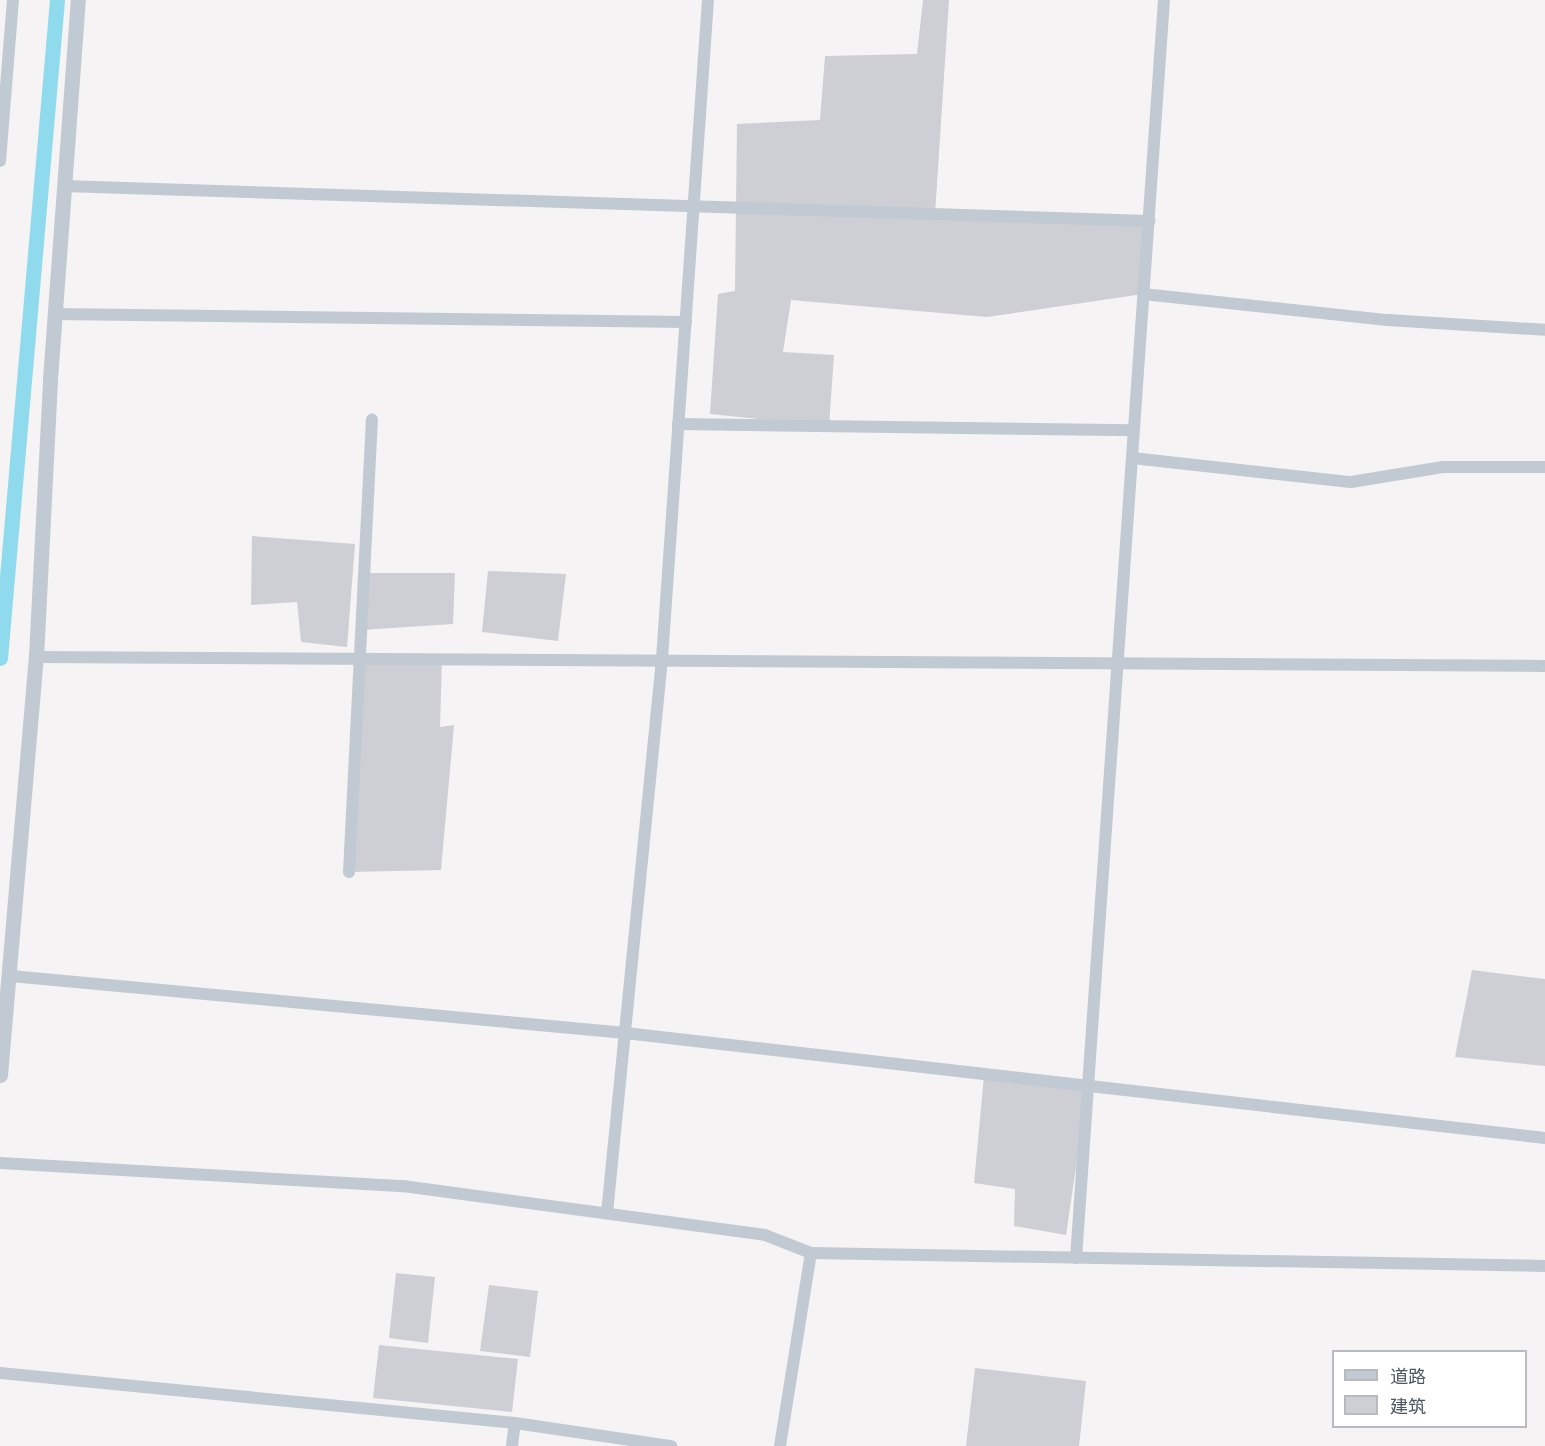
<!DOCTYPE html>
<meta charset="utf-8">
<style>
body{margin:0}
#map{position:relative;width:1545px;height:1446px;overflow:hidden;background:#f5f3f3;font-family:Raleway,"Noto Sans SC",sans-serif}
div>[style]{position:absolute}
.canal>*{height:15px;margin:-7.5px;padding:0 7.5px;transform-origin:7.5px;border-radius:7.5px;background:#90daee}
.building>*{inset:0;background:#cdcfd5}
.minor>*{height:12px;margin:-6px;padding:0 6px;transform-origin:6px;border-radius:6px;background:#c1cad2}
.tertiary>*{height:15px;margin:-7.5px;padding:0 7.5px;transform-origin:7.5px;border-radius:7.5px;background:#c1cad2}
span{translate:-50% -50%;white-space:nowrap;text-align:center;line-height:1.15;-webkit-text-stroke:6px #fff;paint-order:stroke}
.legend{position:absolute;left:1332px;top:1350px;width:195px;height:78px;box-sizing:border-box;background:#fff;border:2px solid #b7bbc0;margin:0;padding:8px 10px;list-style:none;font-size:18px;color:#4a5661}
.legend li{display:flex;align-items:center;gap:12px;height:30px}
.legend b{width:30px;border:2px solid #b7bbc0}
</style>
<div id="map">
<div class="canal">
<i style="left:0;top:658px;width:660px;rotate:-85.05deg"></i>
</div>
<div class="building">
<i style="clip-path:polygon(923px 0,949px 0,935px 214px,1149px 221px,1143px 294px,987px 317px,791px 300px,783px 352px,834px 355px,829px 426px,710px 414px,718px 294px,735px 291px,737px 124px,820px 120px,825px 56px,917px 54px)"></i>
<i style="clip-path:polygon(252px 536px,355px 544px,347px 647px,301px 642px,297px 602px,251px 605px)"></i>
<i style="clip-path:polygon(488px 571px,566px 574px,558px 641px,482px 632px)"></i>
<i style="clip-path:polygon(364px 573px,455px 573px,453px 624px,361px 630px)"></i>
<i style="clip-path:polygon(360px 657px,442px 658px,440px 727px,454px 725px,441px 870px,349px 872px)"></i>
<i style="clip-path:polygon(1472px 970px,1545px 979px,1545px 1066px,1455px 1057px)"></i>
<i style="clip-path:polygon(984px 1076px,1088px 1086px,1066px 1235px,1014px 1226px,1015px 1189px,974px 1183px)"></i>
<i style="clip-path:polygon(396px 1273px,435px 1277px,428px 1343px,389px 1338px)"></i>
<i style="clip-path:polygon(489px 1285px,538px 1291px,530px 1357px,480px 1351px)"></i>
<i style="clip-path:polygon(379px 1345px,518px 1359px,512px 1412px,373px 1398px)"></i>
<i style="clip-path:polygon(975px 1368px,1086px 1381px,1079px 1446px,966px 1446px)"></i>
</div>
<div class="minor">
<i style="left:0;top:161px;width:162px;rotate:-85.4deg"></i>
<i style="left:64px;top:186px;width:1086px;rotate:1.85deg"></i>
<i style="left:1143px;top:294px;width:246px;rotate:6.1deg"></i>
<i style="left:1388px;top:320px;width:157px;rotate:3.6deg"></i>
<i style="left:54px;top:314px;width:632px;rotate:0.73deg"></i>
<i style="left:678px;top:424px;width:456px;rotate:0.8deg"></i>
<i style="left:1132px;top:458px;width:220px;rotate:6.3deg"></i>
<i style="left:1351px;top:482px;width:93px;rotate:-9.3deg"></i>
<i style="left:1443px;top:467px;width:102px"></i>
<i style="left:36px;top:657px;width:1509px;rotate:0.34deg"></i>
<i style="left:349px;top:872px;width:453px;rotate:-87.1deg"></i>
<i style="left:11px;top:976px;width:617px;rotate:5.3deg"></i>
<i style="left:625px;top:1033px;width:926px;rotate:6.51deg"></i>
<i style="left:0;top:1163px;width:404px;rotate:3.3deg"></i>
<i style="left:403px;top:1186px;width:365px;rotate:7.7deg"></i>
<i style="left:765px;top:1235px;width:49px;rotate:21.4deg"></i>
<i style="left:811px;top:1253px;width:734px;rotate:1.01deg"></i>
<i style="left:607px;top:1213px;width:557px;rotate:-84.33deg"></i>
<i style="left:662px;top:659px;width:661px;rotate:-86.01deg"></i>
<i style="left:1076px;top:1258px;width:1261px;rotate:-86deg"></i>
<i style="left:0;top:1373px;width:517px;rotate:5.55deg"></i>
<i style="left:515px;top:1423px;width:158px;rotate:8.4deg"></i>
<i style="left:512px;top:1446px;width:23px;rotate:-83deg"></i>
<i style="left:780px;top:1446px;width:195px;rotate:-80.9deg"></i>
</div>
<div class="tertiary">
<i style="left:0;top:1075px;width:420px;rotate:-85.1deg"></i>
<i style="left:36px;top:657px;width:278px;rotate:-87.1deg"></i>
<i style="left:50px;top:379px;width:380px;rotate:-85.8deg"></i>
</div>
<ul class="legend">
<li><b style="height:8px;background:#c1cad2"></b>道路</li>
<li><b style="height:16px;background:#cdcfd5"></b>建筑</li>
</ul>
</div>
